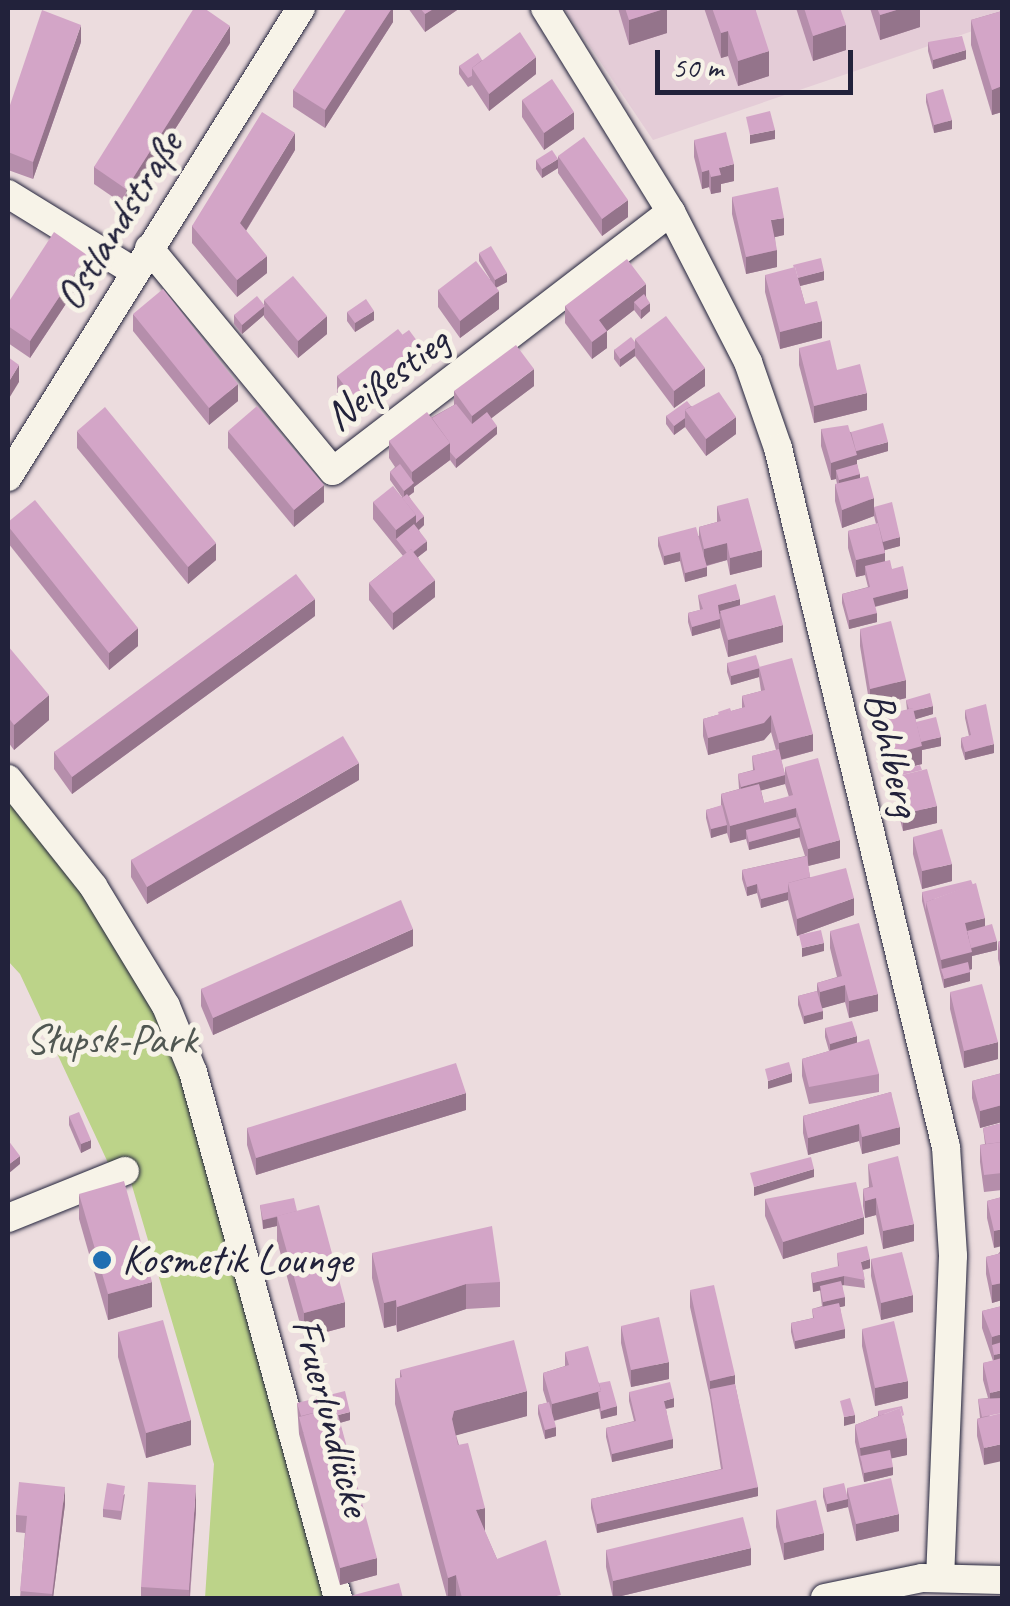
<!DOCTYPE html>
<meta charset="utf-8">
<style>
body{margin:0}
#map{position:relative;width:1010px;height:1606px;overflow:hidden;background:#ecdcde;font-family:Caveat,sans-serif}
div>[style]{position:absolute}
.built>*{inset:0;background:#e4ccd7}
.green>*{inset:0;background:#bcd389}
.roads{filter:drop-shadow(0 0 2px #22223b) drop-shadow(0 0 2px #22223b)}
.minor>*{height:28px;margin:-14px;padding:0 14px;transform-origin:14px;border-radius:14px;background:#f7f3e8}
.wall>*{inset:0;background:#b58eab}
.shaded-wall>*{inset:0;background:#94748b}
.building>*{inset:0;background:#d3a5c7}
.dots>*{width:28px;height:28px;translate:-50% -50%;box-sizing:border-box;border:5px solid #f7f3e8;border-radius:50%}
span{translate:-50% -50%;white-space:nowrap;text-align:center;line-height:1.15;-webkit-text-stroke:10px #f7f3e8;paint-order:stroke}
.street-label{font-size:42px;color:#22223b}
.park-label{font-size:42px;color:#505752}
.poi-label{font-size:42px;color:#22223b}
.left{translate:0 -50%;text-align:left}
.frame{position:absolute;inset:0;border:10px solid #22223b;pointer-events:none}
.scale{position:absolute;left:655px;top:50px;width:198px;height:45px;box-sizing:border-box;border:5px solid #22223b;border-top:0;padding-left:12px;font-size:30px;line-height:35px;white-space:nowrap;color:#22223b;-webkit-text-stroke:8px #f7f3e8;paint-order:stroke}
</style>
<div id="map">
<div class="built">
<i style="clip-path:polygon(564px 8px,1002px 8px,1002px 21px,653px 140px)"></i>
</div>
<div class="green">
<i style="clip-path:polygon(8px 797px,98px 911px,157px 1007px,204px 1130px,330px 1598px,205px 1598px,214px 1464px,125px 1162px,110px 1167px,20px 974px,8px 961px)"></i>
</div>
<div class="roads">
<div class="minor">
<i style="left:545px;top:8px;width:240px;rotate:58.3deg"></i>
<i style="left:671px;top:212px;width:169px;rotate:62.8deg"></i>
<i style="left:748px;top:362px;width:91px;rotate:70.8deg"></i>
<i style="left:778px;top:448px;width:719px;rotate:76.49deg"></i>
<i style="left:946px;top:1147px;width:109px;rotate:86.3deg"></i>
<i style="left:953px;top:1256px;width:321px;rotate:92.3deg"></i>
<i style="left:8px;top:194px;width:149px;rotate:31.6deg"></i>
<i style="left:149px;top:248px;width:289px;rotate:50.5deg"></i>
<i style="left:333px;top:471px;width:426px;rotate:-37.5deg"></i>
<i style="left:8px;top:477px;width:553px;rotate:-58.01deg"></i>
<i style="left:8px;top:779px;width:137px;rotate:51.5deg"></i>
<i style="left:93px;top:886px;width:140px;rotate:58.7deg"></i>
<i style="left:166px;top:1006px;width:71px;rotate:67.8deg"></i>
<i style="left:193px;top:1072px;width:546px;rotate:74.59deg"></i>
<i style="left:8px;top:1218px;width:126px;rotate:-21.9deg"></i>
<i style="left:825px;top:1598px;width:99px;rotate:-11.7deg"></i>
<i style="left:922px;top:1578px;width:80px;rotate:1.4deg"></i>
</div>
</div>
<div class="wall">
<i style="clip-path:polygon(393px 8px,393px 22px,325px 128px,293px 107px,293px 90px)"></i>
<i style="clip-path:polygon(408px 8px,460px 8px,425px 32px)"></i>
<i style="clip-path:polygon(618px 8px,666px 8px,667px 33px,629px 45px)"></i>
<i style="clip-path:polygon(704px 8px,755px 8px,769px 76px,738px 86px,728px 56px,721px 58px)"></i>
<i style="clip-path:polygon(796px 8px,840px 8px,846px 50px,813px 61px)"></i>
<i style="clip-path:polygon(870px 8px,920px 8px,920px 27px,880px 40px)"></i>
<i style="clip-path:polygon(1002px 11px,1002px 112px,992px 115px,971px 45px,971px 20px)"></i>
<i style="clip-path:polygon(81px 42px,33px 179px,8px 170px,8px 111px)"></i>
<i style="clip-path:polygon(928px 42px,966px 59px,933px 69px,928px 51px)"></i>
<i style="clip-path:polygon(230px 43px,126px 206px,94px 184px,94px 167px)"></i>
<i style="clip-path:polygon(482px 60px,536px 74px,489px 111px,472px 85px,468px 87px,459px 74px,459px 66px)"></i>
<i style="clip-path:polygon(926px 94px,952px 129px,934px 133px,926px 102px)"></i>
<i style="clip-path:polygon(522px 100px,574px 129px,544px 150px,522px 117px)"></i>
<i style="clip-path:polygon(694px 140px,734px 181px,721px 184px,721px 192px,711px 194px,709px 187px,702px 189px,694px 157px)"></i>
<i style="clip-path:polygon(295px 150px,246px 231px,267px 273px,237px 297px,192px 243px,192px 226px)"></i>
<i style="clip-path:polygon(558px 156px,628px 217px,602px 236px,558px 173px)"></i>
<i style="clip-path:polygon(536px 160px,558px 168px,542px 178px,536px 169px)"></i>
<i style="clip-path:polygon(732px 197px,784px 235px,775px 237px,777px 267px,746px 274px,732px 214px)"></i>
<i style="clip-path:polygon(479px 253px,507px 282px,496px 288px,499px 309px,460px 338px,438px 307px,438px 290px,490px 279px,479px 261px)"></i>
<i style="clip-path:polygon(87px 272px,30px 358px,8px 343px,8px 303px)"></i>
<i style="clip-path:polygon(765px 275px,824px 280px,800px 286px,805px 304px,822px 338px,780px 349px,765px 292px)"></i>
<i style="clip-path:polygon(646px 296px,650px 311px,641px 319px,634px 310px,607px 331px,607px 348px,592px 359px,565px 323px,565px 306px)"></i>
<i style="clip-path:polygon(264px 300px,327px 334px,298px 358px,264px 317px,264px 315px,242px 334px,234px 324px,234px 315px,264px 305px)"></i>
<i style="clip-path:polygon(347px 312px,374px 320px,355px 332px,347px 321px)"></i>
<i style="clip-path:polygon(133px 314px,238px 401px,209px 425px,133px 331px)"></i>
<i style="clip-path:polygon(635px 339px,705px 386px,674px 408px,635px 356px,620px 367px,614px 359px,614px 350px,635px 342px)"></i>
<i style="clip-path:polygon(799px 348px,837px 370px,867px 410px,814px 423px,799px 365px)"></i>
<i style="clip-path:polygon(423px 357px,417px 362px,417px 370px,355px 416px,337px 393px,337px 376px)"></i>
<i style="clip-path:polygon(534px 386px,491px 418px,497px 434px,456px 468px,450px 460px,414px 487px,414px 492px,409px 496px,424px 525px,419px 530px,427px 550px,418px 557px,435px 597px,393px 630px,369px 600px,369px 583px,403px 556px,373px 519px,373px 502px,402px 497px,390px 480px,390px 472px,395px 467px,389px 458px,389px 441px,454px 405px,454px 391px)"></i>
<i style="clip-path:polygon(691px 406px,736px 434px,706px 456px,685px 427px,674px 435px,666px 424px,666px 416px)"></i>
<i style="clip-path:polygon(821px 429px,851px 432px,888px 451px,857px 460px,857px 464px,860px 478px,874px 507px,900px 546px,885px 550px,885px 561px,892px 569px,908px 598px,875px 607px,877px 622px,849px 629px,842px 603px,842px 594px,868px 587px,865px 575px,856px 577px,848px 548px,848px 531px,876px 524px,874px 516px,842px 528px,835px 501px,835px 484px,837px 484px,836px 479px,831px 480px,821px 446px)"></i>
<i style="clip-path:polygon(77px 431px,216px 560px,188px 584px,77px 448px)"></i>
<i style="clip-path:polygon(228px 431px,324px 502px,294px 527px,228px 448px)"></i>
<i style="clip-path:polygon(717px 506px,762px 567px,730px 575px,727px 560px,707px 566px,707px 576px,685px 582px,680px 561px,664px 565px,658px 546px,658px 537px,699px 536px,699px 527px,717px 522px)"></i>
<i style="clip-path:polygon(8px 522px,138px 646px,109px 670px,8px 543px)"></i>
<i style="clip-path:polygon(698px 595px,740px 605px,783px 642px,728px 657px,720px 628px,692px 636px,688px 622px,688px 613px,700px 610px)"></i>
<i style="clip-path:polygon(315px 616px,72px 794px,54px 769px,54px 752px)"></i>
<i style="clip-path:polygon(860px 629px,906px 698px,870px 707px,860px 646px)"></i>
<i style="clip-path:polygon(8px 646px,49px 720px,14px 750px,8px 742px)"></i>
<i style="clip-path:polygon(evenodd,727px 663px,759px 667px,813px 751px,781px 760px,785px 775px,785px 767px,840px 858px,808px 866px,810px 877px,854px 915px,797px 936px,788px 900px,761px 908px,757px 893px,747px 896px,742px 879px,742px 870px,805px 856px,799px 837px,749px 850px,746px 839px,730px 843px,727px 833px,711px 838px,706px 818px,706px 810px,721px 806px,721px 794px,739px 789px,738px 774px,753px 770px,752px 756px,776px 750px,771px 732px,764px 740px,708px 755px,703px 736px,703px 719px,742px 708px,742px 696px,761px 691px,759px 677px,731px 685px,727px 672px,727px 663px,785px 784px,789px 797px,764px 803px,761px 790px,785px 784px)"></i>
<i style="clip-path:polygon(906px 700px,933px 714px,915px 719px,916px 722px,941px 746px,922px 750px,922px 764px,886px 773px,876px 734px,876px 717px,907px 710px)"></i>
<i style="clip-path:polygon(965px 710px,994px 753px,965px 760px,961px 747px,961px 738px,969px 736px,965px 718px)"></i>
<i style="clip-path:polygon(890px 773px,937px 823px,903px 831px,890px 781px)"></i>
<i style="clip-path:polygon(359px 780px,147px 904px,131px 877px,131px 860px)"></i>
<i style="clip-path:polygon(913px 837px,952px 881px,922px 889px,913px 854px)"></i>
<i style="clip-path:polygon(922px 892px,985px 926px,997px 950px,972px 956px,972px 969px,970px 970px,970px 981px,944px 988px,922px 901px)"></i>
<i style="clip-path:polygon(830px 931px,878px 1011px,849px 1018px,845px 1002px,822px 1008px,823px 1019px,804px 1024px,798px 1005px,798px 996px,817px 991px,817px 983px,837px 977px,830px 948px)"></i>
<i style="clip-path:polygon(1002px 940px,1002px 975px,998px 959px,998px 942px)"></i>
<i style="clip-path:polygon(413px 946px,213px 1035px,201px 1006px,201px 989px)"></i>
<i style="clip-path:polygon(950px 992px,998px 1059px,964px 1068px,950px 1009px)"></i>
<i style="clip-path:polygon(825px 1028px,857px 1043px,879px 1074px,879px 1092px,809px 1104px,802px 1076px,802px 1059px,829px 1051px,825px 1037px)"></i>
<i style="clip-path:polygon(1002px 1073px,1002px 1122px,980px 1128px,972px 1098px,972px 1081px)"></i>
<i style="clip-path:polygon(891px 1092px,900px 1144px,862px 1154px,859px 1141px,808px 1155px,803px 1133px,803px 1116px)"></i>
<i style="clip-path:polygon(466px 1110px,256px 1175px,247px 1145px,247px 1128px)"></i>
<i style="clip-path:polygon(69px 1116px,91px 1148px,81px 1153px,69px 1125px)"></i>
<i style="clip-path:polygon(1002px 1123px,1002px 1190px,984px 1192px,980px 1162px,980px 1145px,985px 1144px,983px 1128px)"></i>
<i style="clip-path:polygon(868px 1164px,914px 1241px,883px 1249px,876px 1215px,865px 1218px,863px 1206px,863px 1189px,869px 1187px)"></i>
<i style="clip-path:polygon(79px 1194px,152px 1307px,108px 1320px,79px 1219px)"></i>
<i style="clip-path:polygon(1002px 1197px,994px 1248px,987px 1218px,987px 1201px)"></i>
<i style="clip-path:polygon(765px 1199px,864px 1234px,783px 1259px,765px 1216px)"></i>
<i style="clip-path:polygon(260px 1205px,297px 1211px,345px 1327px,304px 1338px,277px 1241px,277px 1226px,263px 1229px)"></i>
<i style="clip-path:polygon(1002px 1249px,1002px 1300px,992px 1303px,986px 1274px,986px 1257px,998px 1254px)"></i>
<i style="clip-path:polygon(372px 1253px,500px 1282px,500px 1307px,466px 1309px,397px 1332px,396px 1325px,384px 1328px,372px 1278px)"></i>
<i style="clip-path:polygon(837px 1253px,870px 1268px,863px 1270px,865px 1288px,842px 1285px,845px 1306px,840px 1307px,845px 1338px,795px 1349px,791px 1332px,791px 1323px,813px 1318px,812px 1309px,822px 1306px,820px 1290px,813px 1292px,811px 1273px,838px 1267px)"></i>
<i style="clip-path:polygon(871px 1259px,913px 1312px,881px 1320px,871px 1276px)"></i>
<i style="clip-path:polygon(690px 1290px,735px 1384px,758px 1496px,597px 1533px,591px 1508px,591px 1499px,721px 1469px,710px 1398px,690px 1307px)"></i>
<i style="clip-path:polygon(1002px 1306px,984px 1465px,977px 1436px,977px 1419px,980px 1418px,978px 1399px,988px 1398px,983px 1380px,983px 1363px,993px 1361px,982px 1328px,982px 1311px)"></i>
<i style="clip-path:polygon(621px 1326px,669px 1379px,631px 1387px,621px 1343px)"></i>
<i style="clip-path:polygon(862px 1329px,908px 1398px,875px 1406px,862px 1346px)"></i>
<i style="clip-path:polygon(118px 1332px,191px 1445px,146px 1458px,118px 1357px)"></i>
<i style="clip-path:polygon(565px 1352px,599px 1383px,617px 1415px,601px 1419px,599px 1408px,554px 1421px,556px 1436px,545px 1439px,538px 1414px,538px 1405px,547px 1403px,543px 1390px,543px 1373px,565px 1366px)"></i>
<i style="clip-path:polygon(400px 1370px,527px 1416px,456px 1435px,485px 1532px,497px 1559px,561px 1598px,447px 1598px,395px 1404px,395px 1379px,400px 1378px)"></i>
<i style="clip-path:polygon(629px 1392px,674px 1407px,666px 1409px,673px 1448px,612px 1462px,606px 1437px,606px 1428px,634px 1421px,629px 1401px)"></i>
<i style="clip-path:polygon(297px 1403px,350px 1420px,340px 1423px,377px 1575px,340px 1585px,299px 1434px)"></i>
<i style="clip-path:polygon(878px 1411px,904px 1424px,907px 1455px,891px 1458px,893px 1475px,864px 1482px,855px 1442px,855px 1425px,878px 1416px)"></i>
<i style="clip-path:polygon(823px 1488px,847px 1496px,847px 1488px,899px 1531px,856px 1541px,848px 1507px,827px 1512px,823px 1497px)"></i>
<i style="clip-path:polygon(125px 1494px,121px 1520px,103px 1517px,103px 1509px)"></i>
<i style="clip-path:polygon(65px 1504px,53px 1598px,20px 1598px,25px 1533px,16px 1532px,16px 1515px)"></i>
<i style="clip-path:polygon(196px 1510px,190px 1598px,141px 1598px,141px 1587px)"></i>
<i style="clip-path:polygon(776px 1510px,824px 1550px,784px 1560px,776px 1527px)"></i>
<i style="clip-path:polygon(606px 1550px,751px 1565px,613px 1598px,606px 1567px)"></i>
</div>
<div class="shaded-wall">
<i style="clip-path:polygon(392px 8px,393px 8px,393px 22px,325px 128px,325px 110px)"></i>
<i style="clip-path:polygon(435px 8px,460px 8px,425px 32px,425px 14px)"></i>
<i style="clip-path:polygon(667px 8px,667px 33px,629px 45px,629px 20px)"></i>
<i style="clip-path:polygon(903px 8px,920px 8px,920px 27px,880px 40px,880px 15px)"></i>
<i style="clip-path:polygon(81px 25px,81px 42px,33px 179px,33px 162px)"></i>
<i style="clip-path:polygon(846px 25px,846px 50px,813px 61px,813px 36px)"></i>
<i style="clip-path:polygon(230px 26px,230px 43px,126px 206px,126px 189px)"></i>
<i style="clip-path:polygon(728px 31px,728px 56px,721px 58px,721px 33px)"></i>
<i style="clip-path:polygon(966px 50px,966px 59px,933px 69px,933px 60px)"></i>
<i style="clip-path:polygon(769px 51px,769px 76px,738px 86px,738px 61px)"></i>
<i style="clip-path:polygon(536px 57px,536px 74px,489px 111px,489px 94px)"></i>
<i style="clip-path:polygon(1002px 86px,1002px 112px,992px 115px,992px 90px)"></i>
<i style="clip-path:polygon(574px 112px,574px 129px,544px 150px,544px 133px)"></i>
<i style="clip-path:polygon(952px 120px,952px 129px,934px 133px,934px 125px)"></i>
<i style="clip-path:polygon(775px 130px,775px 139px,750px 144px,750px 135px)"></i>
<i style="clip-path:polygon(295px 133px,295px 150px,240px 240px,240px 223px)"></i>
<i style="clip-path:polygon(558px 159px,558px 168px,542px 178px,542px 169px)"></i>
<i style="clip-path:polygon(734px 164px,734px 181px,721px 184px,721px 192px,711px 194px,711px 177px,719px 168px)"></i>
<i style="clip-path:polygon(709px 170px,709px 187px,702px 189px,702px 172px)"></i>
<i style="clip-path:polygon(628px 200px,628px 217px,602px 236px,602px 219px)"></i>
<i style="clip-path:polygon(784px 218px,784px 235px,771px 238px,771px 220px)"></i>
<i style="clip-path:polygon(777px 250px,777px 267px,746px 274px,746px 257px)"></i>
<i style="clip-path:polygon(87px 255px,87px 272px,30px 358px,30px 341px)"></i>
<i style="clip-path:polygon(267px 256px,267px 273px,237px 297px,237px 280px)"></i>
<i style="clip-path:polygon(824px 271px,824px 280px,796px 287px,796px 278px)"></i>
<i style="clip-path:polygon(507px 273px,507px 282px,495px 288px,495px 280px)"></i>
<i style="clip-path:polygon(646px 284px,646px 301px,634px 302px,634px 310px,602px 335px,607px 331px,607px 348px,592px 359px,592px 342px,599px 320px)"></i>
<i style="clip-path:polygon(499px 291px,499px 309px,460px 338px,460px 321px)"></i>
<i style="clip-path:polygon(650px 303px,650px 311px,641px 319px,641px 310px)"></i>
<i style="clip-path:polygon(264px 306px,264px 315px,242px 334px,242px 325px)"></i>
<i style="clip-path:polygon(374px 311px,374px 320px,355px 332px,355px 323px)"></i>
<i style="clip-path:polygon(327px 316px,327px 334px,298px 358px,298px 341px)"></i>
<i style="clip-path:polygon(822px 321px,822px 338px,780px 349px,780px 332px)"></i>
<i style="clip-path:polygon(635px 348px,635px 356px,620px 367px,620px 359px)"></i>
<i style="clip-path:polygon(423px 349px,423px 357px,417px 362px,417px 370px,355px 416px,355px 399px)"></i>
<i style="clip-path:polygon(19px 365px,19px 382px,8px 400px,8px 383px)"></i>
<i style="clip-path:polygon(705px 368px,705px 386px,674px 408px,674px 391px)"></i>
<i style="clip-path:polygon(534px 369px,534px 386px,472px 433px,472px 416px)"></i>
<i style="clip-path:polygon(238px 384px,238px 401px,209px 425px,209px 408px)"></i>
<i style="clip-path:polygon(867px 393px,867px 410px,814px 423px,814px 406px)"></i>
<i style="clip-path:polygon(736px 417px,736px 434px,706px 456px,706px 439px)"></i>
<i style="clip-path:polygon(685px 418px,685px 427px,674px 435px,674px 426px)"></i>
<i style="clip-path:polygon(497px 426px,497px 434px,456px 468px,456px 459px)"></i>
<i style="clip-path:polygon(888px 442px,888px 451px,857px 460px,857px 472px,836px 470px,836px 479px,831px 480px,831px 463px,854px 452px)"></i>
<i style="clip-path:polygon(450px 443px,450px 460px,414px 487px,414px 492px,404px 499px,404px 491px,412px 485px,412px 472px)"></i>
<i style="clip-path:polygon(860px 474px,860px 483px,839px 489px,839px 480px)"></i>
<i style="clip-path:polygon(324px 485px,324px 502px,294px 527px,294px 510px)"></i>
<i style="clip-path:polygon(874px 498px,874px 516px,842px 528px,842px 510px)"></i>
<i style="clip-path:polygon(416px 515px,416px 532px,396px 539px,396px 547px,396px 530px)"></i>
<i style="clip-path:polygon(424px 516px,424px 525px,416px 532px,416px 523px)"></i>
<i style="clip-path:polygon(900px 537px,900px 546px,881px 551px,881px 542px)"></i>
<i style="clip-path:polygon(427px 541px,427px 550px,409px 564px,409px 556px)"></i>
<i style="clip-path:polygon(216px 543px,216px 560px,188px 584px,188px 567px)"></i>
<i style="clip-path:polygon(727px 543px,727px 560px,704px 566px,704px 549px)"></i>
<i style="clip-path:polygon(762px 550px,762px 567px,730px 575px,730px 558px)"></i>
<i style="clip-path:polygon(680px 552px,680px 561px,664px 565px,664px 556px)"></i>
<i style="clip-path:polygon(885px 553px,885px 570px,865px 566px,865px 575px,856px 577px,856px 560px)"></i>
<i style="clip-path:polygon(707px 567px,707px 576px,685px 582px,685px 573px)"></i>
<i style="clip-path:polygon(435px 580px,435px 597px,393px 630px,393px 613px)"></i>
<i style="clip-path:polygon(908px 589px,908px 598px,873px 607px,873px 598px)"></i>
<i style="clip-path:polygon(315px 599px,315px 616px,72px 794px,72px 777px)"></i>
<i style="clip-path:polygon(740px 599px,740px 608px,718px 614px,718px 605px)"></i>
<i style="clip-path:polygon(877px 613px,877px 622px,849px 629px,849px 620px)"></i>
<i style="clip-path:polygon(720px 619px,720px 628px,692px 636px,692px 627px)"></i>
<i style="clip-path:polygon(783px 625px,783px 642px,728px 657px,728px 640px)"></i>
<i style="clip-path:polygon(138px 628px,138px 646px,109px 670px,109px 653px)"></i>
<i style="clip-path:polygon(759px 668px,759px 677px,731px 685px,731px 676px)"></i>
<i style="clip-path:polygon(906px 680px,906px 698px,870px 707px,870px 689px)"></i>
<i style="clip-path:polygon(49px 695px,49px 720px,14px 750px,14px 725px)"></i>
<i style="clip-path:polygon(933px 706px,933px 714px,910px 721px,910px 712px)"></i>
<i style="clip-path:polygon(771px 715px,771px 732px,764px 740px,708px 755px,708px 738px)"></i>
<i style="clip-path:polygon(813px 734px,813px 751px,779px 760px,779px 743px)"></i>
<i style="clip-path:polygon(941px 737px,941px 746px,922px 750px,922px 764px,886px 773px,886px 756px,919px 742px)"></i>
<i style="clip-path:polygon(994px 744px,994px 753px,965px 760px,965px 752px)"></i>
<i style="clip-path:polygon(359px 763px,359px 780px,147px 904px,147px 887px)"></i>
<i style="clip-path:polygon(785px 775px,785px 784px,741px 796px,741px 787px)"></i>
<i style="clip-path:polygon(937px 806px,937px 823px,903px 831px,903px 814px)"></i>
<i style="clip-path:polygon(796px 808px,796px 825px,746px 830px,746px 839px,730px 843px,730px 826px)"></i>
<i style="clip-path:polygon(727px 825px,727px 833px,711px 838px,711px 829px)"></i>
<i style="clip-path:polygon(800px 828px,800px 837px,749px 850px,749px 842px)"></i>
<i style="clip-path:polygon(840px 840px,840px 858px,808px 866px,808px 849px)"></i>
<i style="clip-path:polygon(952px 864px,952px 881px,922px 889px,922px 871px)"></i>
<i style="clip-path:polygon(757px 884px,757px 893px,747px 896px,747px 887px)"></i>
<i style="clip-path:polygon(788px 892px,788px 900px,761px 908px,761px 899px)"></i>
<i style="clip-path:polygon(854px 898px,854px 915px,797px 936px,797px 919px)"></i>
<i style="clip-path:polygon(985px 918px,985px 935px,967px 940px,965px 923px)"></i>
<i style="clip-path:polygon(413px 929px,413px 946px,213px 1035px,213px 1018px)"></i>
<i style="clip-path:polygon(997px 941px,997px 950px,972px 956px,972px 969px,943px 977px,941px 960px,969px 949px)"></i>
<i style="clip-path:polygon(824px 943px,824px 951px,802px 957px,802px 948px)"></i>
<i style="clip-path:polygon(970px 972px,970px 981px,944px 988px,944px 979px)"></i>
<i style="clip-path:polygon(845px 985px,845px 1002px,820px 1009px,820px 992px)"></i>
<i style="clip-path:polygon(878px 994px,878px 1011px,849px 1018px,849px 1001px)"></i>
<i style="clip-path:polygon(823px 1011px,823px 1019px,804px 1024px,804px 1016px)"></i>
<i style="clip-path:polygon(857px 1036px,857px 1045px,830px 1053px,830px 1044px)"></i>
<i style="clip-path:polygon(998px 1042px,998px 1059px,964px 1068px,964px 1051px)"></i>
<i style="clip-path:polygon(792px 1073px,792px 1082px,768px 1089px,768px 1081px)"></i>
<i style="clip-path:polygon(466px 1093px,466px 1110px,256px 1175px,256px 1158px)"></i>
<i style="clip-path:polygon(1002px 1105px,1002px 1122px,980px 1128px,980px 1111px)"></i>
<i style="clip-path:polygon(859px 1124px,859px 1141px,808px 1155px,808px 1138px)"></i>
<i style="clip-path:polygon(900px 1127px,900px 1144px,862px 1154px,862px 1137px)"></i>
<i style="clip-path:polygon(91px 1140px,91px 1148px,81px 1153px,81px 1144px)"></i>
<i style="clip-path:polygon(20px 1156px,20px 1164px,8px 1174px,8px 1165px)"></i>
<i style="clip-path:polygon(814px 1169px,814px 1177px,754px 1196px,754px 1187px)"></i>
<i style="clip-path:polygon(876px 1198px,876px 1215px,865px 1218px,865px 1201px)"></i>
<i style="clip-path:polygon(277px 1217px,277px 1226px,263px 1229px,263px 1220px)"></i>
<i style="clip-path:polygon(864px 1217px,864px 1234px,783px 1259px,783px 1242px)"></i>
<i style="clip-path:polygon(914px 1224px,914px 1241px,883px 1249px,883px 1231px)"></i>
<i style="clip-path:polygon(1002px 1229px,1002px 1246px,994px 1248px,994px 1231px)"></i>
<i style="clip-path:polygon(870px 1259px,870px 1268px,861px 1270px,861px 1262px)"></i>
<i style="clip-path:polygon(844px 1276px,844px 1285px,813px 1292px,813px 1283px)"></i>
<i style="clip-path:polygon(152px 1282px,152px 1307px,108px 1320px,108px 1294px)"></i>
<i style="clip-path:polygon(1002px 1283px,1002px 1300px,992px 1303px,992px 1285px)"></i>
<i style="clip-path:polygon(466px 1284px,466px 1309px,397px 1332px,397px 1307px)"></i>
<i style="clip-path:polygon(913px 1295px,913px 1312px,881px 1320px,881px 1303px)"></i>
<i style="clip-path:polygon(845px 1297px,845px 1306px,823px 1311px,823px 1302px)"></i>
<i style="clip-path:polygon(396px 1300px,396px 1325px,384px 1328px,384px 1303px)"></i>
<i style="clip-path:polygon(345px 1302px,345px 1327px,304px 1338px,304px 1313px)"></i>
<i style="clip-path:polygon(845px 1329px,845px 1338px,795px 1349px,795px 1341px)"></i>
<i style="clip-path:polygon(1002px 1334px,1002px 1351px,992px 1345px,992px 1337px)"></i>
<i style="clip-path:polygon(1002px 1353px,1002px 1361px,994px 1363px,994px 1355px)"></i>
<i style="clip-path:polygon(669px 1362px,669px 1379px,631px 1387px,631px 1370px)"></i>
<i style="clip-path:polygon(735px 1375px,735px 1392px,710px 1389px,710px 1381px)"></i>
<i style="clip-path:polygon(908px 1381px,908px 1398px,875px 1406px,875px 1388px)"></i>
<i style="clip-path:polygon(1002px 1390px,1002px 1407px,990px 1410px,990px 1393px)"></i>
<i style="clip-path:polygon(527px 1391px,527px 1416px,454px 1436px,452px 1419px,454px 1411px)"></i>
<i style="clip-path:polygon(601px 1391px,601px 1408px,552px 1421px,552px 1404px)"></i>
<i style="clip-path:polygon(674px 1398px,674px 1407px,664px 1409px,664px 1401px)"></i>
<i style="clip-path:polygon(617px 1406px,617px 1415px,601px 1419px,601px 1411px)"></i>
<i style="clip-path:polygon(350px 1412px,350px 1420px,303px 1433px,303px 1424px)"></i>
<i style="clip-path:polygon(855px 1415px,855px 1423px,844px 1426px,844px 1417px)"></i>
<i style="clip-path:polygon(191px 1420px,191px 1445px,146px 1458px,146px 1433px)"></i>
<i style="clip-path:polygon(556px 1427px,556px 1436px,545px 1439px,545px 1430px)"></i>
<i style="clip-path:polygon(907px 1438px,907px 1455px,862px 1465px,860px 1448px)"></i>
<i style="clip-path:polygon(673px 1439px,673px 1448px,612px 1462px,612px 1454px)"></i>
<i style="clip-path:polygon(1002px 1444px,1002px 1461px,984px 1465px,984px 1448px)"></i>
<i style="clip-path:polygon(893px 1467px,893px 1475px,864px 1482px,864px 1473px)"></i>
<i style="clip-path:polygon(196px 1485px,196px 1510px,189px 1598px,189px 1590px)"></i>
<i style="clip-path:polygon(65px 1487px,65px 1504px,53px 1598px,52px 1598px)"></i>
<i style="clip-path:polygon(758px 1487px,758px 1496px,597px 1533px,597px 1524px)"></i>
<i style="clip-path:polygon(848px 1499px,848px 1507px,827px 1512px,827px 1504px)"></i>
<i style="clip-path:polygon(485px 1508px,485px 1533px,476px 1510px)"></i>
<i style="clip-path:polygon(899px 1514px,899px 1531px,856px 1541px,856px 1524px)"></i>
<i style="clip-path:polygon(824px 1533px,824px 1550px,784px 1560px,784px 1543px)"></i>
<i style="clip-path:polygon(751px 1548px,751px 1565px,613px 1598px,613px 1581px)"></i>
<i style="clip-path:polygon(377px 1558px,377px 1575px,340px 1585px,340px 1568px)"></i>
<i style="clip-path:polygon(456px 1575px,456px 1598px,448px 1598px,448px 1578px)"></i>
</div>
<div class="building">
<i style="clip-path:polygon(194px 8px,204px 8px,230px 26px,126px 189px,94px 167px)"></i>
<i style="clip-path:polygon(347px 8px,392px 8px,325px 110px,293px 90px)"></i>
<i style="clip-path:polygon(420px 8px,435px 8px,425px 14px)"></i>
<i style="clip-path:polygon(625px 8px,667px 8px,629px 20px)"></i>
<i style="clip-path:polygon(712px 8px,755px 8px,769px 51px,738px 61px,728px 31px,721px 33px)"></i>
<i style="clip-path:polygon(804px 8px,840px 8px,846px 25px,813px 36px)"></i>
<i style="clip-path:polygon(877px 8px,903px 8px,880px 15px)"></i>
<i style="clip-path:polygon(42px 10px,81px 25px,33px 162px,8px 152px,8px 111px)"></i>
<i style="clip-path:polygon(1002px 11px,1002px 86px,992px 90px,971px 20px)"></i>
<i style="clip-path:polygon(520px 32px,536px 57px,489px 94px,472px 68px)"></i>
<i style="clip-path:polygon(962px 36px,966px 50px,933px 60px,928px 42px)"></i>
<i style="clip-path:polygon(478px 53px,482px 60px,472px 68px,472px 76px,468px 78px,459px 66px)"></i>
<i style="clip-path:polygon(552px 79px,574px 112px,544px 133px,522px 100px)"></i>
<i style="clip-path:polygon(943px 89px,952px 120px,934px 125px,926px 94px)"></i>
<i style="clip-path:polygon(770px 111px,775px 130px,750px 135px,746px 117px)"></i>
<i style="clip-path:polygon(262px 112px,295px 133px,240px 223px,267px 256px,237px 280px,192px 226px)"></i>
<i style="clip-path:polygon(726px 132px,734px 164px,719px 168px,721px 175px,711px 177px,709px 170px,702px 172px,694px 140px)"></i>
<i style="clip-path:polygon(584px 137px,628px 200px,602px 219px,558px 156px)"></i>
<i style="clip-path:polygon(552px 150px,558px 159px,542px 169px,536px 160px)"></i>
<i style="clip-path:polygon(778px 187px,784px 218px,771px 220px,777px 250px,746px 257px,732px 197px)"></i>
<i style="clip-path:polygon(54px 232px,87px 255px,30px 341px,8px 326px,8px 303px)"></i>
<i style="clip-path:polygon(491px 246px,507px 273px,495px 280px,479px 253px)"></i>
<i style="clip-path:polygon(821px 258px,824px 271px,798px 278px,795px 267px,794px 268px,793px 265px)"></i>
<i style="clip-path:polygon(627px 259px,646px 284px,599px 320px,607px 331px,592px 342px,565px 306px)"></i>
<i style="clip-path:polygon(476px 261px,499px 291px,460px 321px,438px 290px)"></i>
<i style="clip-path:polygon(795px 267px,805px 304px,817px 301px,822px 321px,780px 332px,765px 275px)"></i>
<i style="clip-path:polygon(293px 276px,327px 316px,298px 341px,264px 300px)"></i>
<i style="clip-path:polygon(163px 289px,238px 384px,209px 408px,133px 314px)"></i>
<i style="clip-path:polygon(644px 294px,650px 303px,641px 310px,634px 302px)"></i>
<i style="clip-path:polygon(257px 296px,265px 306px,242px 325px,234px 315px)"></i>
<i style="clip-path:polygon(366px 299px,374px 311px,355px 323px,347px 312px)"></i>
<i style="clip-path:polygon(666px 316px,705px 368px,674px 391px,635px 339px)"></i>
<i style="clip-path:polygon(398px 329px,417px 353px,355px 399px,337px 376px)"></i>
<i style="clip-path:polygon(409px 330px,423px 349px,417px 353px,402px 335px)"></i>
<i style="clip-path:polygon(631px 337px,635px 342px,635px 348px,620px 359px,614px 350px)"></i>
<i style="clip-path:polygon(830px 340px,837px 370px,860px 364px,867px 393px,814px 406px,799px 348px)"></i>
<i style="clip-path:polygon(516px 345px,534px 369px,472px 416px,454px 391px)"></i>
<i style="clip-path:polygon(8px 357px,19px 365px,8px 383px)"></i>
<i style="clip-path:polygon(719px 392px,736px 417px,706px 439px,685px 410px)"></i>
<i style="clip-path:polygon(687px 401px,691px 406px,685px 410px,685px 418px,674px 426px,666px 416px)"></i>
<i style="clip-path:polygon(456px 404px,472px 424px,487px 412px,497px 426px,456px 459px,450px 452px,450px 443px,432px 418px)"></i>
<i style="clip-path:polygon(257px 406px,324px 485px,294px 510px,228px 431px)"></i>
<i style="clip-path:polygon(105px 407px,216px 543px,188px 567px,77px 431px)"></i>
<i style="clip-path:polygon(427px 412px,450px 443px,412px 472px,389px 441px)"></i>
<i style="clip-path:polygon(883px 423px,888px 442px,856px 451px,851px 432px)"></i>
<i style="clip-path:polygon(848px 425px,857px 455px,831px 463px,821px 429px)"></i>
<i style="clip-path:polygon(400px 464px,414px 483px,404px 491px,390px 472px)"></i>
<i style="clip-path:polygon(857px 464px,860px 474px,839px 480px,836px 470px)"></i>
<i style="clip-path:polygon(868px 476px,874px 498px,842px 510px,835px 484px)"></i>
<i style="clip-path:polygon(393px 486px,416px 515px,396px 530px,373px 502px)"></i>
<i style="clip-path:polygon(407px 494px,424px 516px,416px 523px,416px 515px,402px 498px)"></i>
<i style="clip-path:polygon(748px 498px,762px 550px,730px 558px,727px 543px,704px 549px,699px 527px,721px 521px,717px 506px)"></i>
<i style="clip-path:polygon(35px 500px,138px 628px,109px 653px,8px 526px,8px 522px)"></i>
<i style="clip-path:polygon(892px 502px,900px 537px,883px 542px,874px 507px)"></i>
<i style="clip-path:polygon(878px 523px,885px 553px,856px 560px,848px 531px)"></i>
<i style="clip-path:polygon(414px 524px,427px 541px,413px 552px,411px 549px,407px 553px,396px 539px)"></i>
<i style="clip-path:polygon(696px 527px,707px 567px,685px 573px,680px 552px,664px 556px,658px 537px)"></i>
<i style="clip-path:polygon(411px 549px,435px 580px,393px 613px,369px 583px)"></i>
<i style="clip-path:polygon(890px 560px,892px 569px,903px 566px,908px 589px,873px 598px,877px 613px,849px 620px,842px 594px,870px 587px,865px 566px)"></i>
<i style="clip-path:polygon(296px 574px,315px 599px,72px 777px,54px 752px)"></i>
<i style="clip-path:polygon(736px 584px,740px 599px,718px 605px,720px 619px,692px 627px,688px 613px,703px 609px,698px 595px)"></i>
<i style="clip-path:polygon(775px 595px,783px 625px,728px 640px,720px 611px)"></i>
<i style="clip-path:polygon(891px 621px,906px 680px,870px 689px,860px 629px)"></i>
<i style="clip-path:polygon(8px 646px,49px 695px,14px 725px,8px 717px)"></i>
<i style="clip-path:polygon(756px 655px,760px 668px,731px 676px,727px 663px)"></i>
<i style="clip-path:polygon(792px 658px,813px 734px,779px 743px,771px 715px,764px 723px,708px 738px,703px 719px,745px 707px,742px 696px,765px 690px,759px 667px)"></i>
<i style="clip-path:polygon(930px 693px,933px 706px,913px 711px,913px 708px,909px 709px,906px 700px)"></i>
<i style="clip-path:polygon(986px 704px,994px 744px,965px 752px,961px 738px,971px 735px,965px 710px)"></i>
<i style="clip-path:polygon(730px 708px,731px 711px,719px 715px,718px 712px)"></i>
<i style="clip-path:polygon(913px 708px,922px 746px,886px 756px,876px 717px)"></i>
<i style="clip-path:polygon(936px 717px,941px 737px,921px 742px,916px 722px)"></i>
<i style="clip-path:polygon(343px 736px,359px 763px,147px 887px,131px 860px)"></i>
<i style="clip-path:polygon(779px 749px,785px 775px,741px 787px,738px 774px,755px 770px,752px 756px)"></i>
<i style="clip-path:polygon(818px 758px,840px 840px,808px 849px,796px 808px,730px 826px,721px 794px,759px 784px,764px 803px,793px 795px,785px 767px)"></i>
<i style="clip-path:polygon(920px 765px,922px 770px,894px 777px,894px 786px,890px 773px)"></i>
<i style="clip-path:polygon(927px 769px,937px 806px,903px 814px,894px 777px)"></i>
<i style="clip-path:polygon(722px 805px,727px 825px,711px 829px,706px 810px)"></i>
<i style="clip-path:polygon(796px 817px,800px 828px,749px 842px,746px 830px)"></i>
<i style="clip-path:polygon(942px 829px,952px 864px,922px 871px,913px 837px)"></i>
<i style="clip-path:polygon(807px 856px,810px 877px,788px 883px,788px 892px,761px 899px,757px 884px,747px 887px,742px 870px)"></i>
<i style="clip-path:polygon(846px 868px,854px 898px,797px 919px,788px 883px)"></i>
<i style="clip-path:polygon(971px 880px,973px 885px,926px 902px,926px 910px,922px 892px)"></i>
<i style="clip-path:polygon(976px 883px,985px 918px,965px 923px,972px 952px,941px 960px,926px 902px)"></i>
<i style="clip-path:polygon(401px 900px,413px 929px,213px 1018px,201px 989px)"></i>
<i style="clip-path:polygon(859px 923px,878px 994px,849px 1001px,845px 985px,820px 992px,817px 983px,842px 976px,830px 931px)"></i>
<i style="clip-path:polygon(992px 924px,997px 941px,971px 948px,967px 931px)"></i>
<i style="clip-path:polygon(821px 930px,824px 943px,802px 948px,799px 935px)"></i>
<i style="clip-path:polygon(1002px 940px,1002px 958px,998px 942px)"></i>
<i style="clip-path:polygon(968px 962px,970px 972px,944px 979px,941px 969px)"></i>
<i style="clip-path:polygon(982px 984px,998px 1042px,964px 1051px,950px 992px)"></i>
<i style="clip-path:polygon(817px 991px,823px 1011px,804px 1016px,798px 996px)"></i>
<i style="clip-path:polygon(852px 1021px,857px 1036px,830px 1044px,825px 1028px)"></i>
<i style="clip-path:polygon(869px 1039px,879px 1074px,809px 1087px,802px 1059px)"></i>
<i style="clip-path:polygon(789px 1062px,792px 1073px,768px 1081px,765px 1069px)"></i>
<i style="clip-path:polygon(456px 1063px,466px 1093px,256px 1158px,247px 1128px)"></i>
<i style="clip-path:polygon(1002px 1073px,1002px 1105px,980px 1111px,972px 1081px)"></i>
<i style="clip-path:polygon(891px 1092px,900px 1127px,862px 1137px,859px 1124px,808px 1138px,803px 1116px)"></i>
<i style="clip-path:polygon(79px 1112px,91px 1140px,81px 1144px,69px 1116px)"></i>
<i style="clip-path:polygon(1002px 1123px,1002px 1142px,986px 1144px,983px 1128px)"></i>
<i style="clip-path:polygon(8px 1140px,20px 1156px,8px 1165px)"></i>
<i style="clip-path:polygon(1002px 1142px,1002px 1173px,984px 1175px,980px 1145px)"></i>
<i style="clip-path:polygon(898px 1156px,914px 1224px,883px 1231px,876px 1198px,865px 1201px,863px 1189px,873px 1187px,868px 1164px)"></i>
<i style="clip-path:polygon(811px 1157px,814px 1169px,754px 1187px,750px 1173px)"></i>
<i style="clip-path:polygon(124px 1181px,152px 1282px,108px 1294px,79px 1194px)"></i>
<i style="clip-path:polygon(856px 1182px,864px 1217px,783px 1242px,765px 1199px)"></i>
<i style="clip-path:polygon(1002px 1197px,1002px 1229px,994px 1231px,987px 1201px)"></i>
<i style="clip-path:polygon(294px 1198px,297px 1211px,263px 1220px,260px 1205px)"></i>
<i style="clip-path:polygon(319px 1205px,345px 1302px,304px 1313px,277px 1216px)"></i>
<i style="clip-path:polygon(492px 1226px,500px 1282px,466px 1284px,397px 1307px,396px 1300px,384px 1303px,372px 1253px)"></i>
<i style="clip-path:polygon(867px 1246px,870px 1259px,861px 1262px,865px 1280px,844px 1276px,813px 1283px,811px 1273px,839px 1266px,837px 1253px)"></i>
<i style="clip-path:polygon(902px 1252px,913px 1295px,881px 1303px,871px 1259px)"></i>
<i style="clip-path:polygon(1002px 1253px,1002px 1283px,992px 1285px,986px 1257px)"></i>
<i style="clip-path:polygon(841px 1281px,845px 1297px,823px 1302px,820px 1286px)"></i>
<i style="clip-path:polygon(714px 1285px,735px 1375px,710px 1381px,690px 1290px)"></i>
<i style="clip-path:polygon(839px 1303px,845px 1329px,795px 1341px,791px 1323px,814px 1318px,812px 1309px)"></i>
<i style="clip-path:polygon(1002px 1306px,1002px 1334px,992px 1337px,982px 1311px)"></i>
<i style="clip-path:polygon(659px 1317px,669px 1362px,631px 1370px,621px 1326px)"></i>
<i style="clip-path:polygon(163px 1320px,191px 1420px,146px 1433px,118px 1332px)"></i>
<i style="clip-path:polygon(894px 1321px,908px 1381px,875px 1388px,862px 1329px)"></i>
<i style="clip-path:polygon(514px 1340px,527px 1391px,454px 1411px,452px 1419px,458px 1445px,468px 1443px,485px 1508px,476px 1510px,497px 1559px,546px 1540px,561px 1595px,547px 1598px,462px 1598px,456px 1575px,448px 1578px,395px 1379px,402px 1377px,400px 1370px)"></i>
<i style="clip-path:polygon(1002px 1342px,1002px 1353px,994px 1355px,992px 1345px)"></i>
<i style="clip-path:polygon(588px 1346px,601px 1391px,552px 1404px,543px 1373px,569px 1365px,565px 1352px)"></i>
<i style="clip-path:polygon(1002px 1358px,1002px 1390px,990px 1393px,983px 1363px)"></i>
<i style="clip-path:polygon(610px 1381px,617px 1406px,601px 1411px,598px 1392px,601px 1391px,599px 1383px)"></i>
<i style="clip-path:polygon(670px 1382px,674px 1398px,664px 1401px,673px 1439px,612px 1454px,606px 1428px,636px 1421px,629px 1392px)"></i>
<i style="clip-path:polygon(735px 1384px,758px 1487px,597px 1524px,591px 1499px,723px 1469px,710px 1389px)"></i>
<i style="clip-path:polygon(345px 1391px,350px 1412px,338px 1415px,336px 1407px,301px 1416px,297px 1403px)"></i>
<i style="clip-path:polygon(850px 1398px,855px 1415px,844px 1417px,840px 1401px)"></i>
<i style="clip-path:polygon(1002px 1398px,1002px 1413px,982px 1417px,978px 1399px)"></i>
<i style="clip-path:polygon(549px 1402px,556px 1427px,545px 1430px,538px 1405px)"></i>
<i style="clip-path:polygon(902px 1406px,904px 1415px,902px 1416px,900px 1408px,879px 1416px,878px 1411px)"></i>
<i style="clip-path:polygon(336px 1407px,377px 1558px,340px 1568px,299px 1417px)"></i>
<i style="clip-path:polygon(900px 1408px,907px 1438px,860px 1448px,855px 1425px)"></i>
<i style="clip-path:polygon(1002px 1413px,1002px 1444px,984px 1448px,977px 1419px)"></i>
<i style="clip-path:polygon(890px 1450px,893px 1467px,864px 1473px,860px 1456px)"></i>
<i style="clip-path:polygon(891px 1478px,899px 1514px,856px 1524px,847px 1488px)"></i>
<i style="clip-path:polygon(19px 1482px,65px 1487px,52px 1594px,20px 1591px,27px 1516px,16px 1515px)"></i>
<i style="clip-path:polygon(148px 1482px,196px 1485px,189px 1590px,141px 1587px)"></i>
<i style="clip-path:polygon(107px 1483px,125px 1486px,121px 1511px,103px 1509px)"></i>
<i style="clip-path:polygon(844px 1483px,848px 1499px,827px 1504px,823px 1488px)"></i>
<i style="clip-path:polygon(816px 1500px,824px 1533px,784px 1543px,776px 1510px)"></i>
<i style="clip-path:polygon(743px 1517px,751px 1548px,613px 1581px,606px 1550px)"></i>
<i style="clip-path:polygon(399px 1583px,403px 1598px,351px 1598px,350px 1596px)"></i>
</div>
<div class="dots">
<i style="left:102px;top:1260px;background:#1f6fb2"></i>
</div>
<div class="street-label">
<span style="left:119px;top:221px;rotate:-58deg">Ostlandstraße</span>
<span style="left:387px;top:379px;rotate:-37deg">Neißestieg</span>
<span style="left:892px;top:754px;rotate:76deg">Bohlberg</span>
<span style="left:331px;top:1417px;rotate:75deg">Fruerlundlücke</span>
</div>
<div class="park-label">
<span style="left:111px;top:1040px">Słupsk-Park</span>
</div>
<div class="poi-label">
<span class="left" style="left:122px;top:1260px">Kosmetik Lounge</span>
</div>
<div class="frame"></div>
<div class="scale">50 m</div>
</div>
